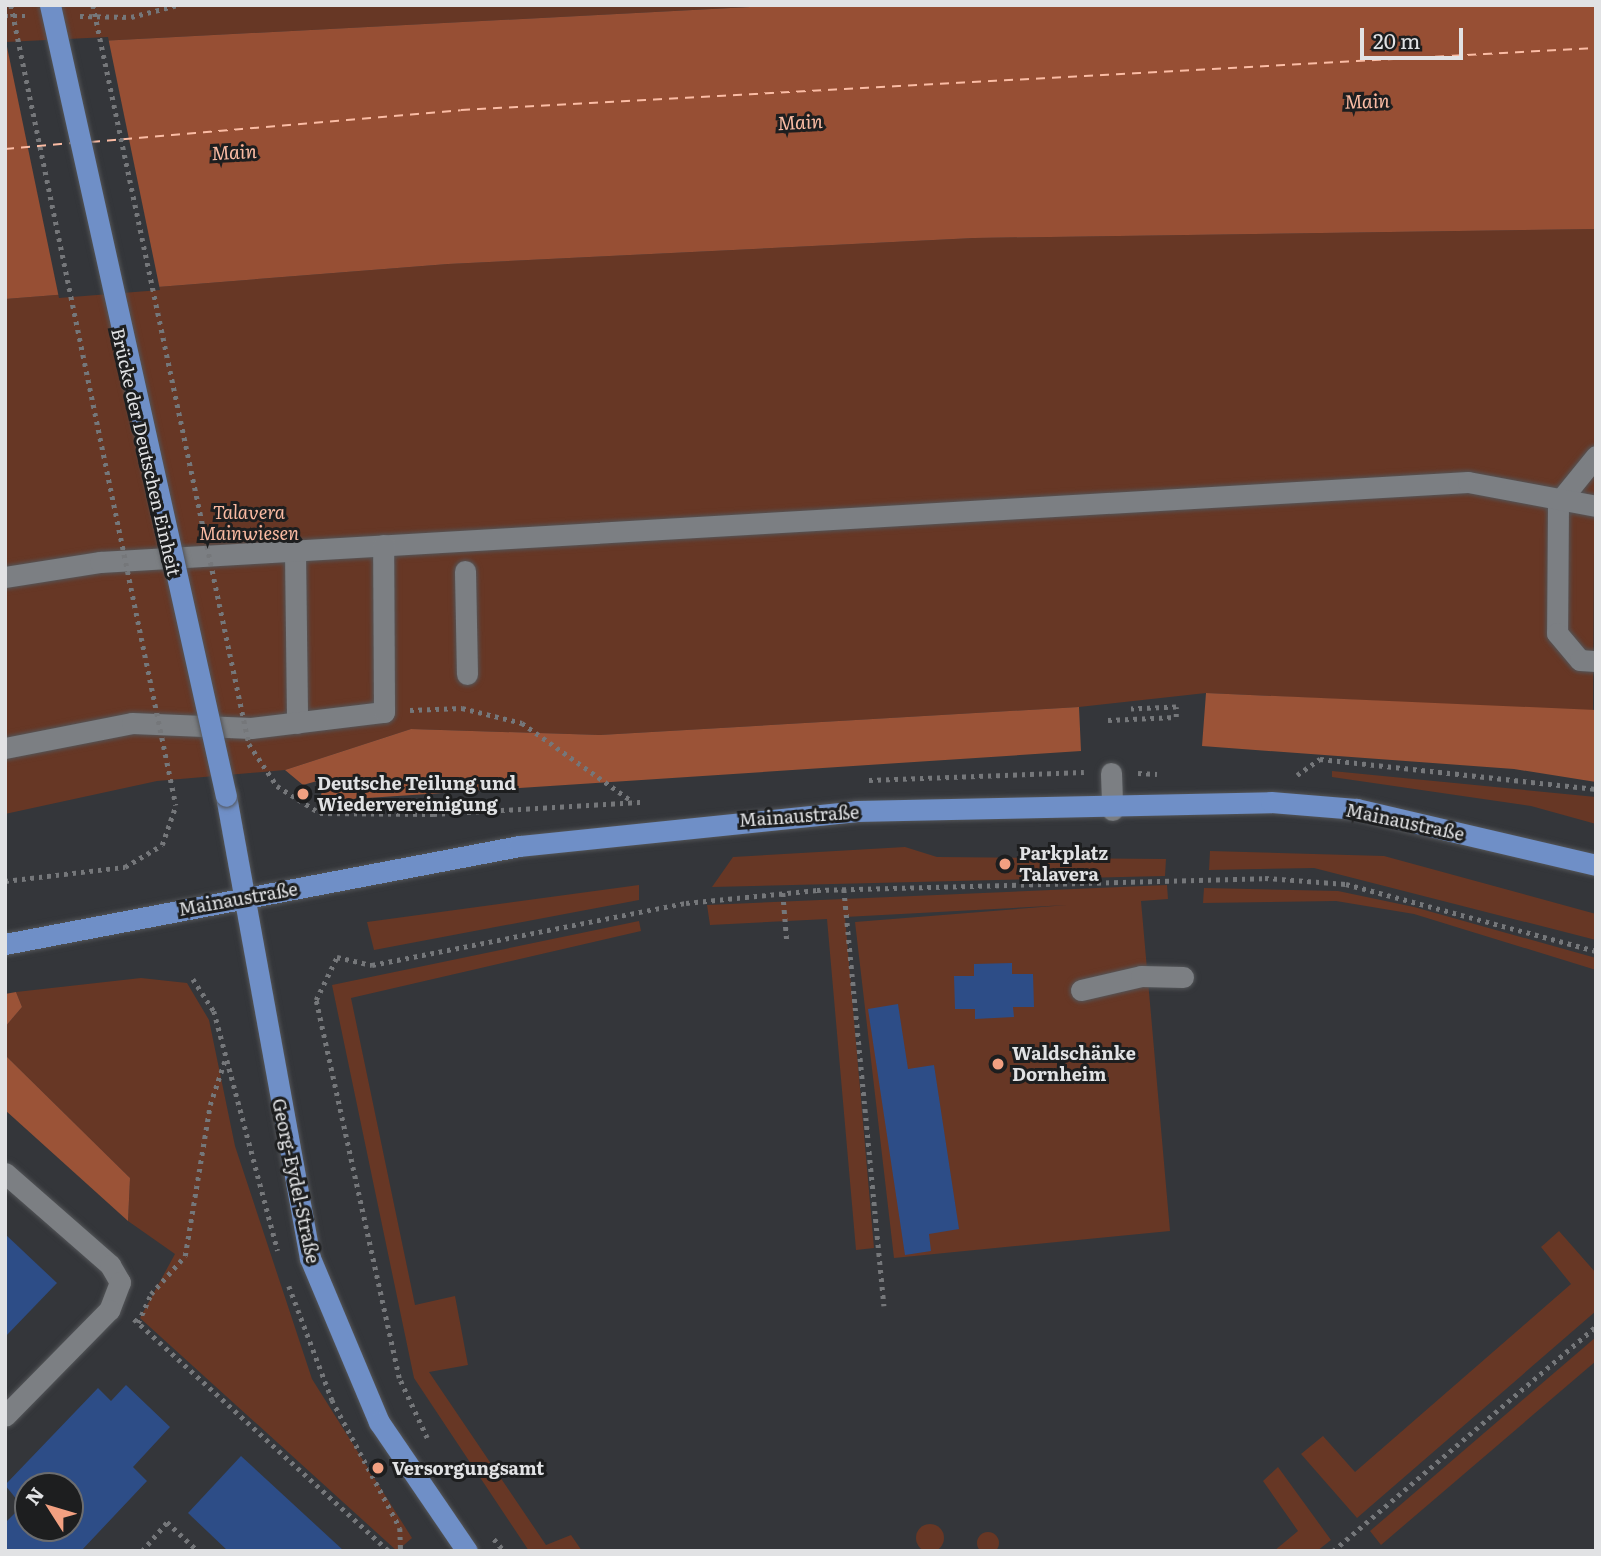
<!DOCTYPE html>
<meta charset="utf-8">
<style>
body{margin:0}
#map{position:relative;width:1601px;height:1556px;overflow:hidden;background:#34363a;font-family:Literata,serif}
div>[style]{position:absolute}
.green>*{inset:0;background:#673725}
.round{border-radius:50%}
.forest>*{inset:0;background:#9b5337}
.water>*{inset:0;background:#974f34}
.pier>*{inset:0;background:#34363a}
.ferry>*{height:2px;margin-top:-1px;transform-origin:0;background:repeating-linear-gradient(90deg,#fbbca4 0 9px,transparent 0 16px)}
.building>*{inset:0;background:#2d4d87}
.path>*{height:4.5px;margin-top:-2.25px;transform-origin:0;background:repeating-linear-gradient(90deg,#75777a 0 3.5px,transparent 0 8.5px)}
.roads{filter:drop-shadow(0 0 2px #535558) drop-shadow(0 0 2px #535558)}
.minor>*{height:21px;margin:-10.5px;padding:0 10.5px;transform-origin:10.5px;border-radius:10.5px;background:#7c7f83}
.major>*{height:21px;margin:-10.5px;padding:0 10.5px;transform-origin:10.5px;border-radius:10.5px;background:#6f8fc7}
.path-bridge>*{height:4.5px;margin-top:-2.25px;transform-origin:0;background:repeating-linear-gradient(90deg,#75777a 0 3.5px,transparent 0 8.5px)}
.bridges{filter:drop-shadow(0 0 2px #535558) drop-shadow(0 0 2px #535558)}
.major-bridge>*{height:21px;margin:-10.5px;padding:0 10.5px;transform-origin:10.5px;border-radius:10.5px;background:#6f8fc7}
.dots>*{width:19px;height:19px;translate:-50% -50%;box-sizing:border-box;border:4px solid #1d1e1f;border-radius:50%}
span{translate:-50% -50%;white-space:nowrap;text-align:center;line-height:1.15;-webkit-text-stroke:6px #1d1e1f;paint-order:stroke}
.street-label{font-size:18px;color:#e1e2e4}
.park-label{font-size:18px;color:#f9baa2;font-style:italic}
.poi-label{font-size:18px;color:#e1e2e4;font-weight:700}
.left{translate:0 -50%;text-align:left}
.water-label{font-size:19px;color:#fbbca4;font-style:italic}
.frame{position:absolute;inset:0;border:7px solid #e1e2e4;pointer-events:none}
.north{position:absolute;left:14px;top:1472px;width:70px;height:70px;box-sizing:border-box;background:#1d1e1f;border:2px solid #6b6c6e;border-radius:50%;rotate:307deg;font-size:19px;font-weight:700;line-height:28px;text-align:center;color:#e1e2e4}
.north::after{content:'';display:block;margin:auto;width:24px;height:32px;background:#f2a081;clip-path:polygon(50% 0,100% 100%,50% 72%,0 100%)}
.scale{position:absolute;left:1360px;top:28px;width:103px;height:32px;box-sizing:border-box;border:4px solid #e1e2e4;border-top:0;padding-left:9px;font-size:21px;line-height:24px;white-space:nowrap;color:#e1e2e4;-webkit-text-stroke:5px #1d1e1f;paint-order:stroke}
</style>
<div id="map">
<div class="green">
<i style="clip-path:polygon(5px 5px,787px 5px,5px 46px)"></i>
<i style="clip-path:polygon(1596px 229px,1593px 711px,1206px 693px,1079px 707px,600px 735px,411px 729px,285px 770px,157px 781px,5px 814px,5px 299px,448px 264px,974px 238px)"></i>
<i style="clip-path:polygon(1332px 771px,1596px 797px,1596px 824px,1531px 806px,1332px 777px)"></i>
<i style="clip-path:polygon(905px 847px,937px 857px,1166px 859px,1165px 876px,712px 887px,733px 857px)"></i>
<i style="clip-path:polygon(1210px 851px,1384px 856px,1596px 914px,1596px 940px,1314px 868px,1209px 870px)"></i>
<i style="clip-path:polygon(639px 885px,639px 900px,374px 950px,367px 922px)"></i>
<i style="clip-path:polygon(1167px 885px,1168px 899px,1141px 901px,1170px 1231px,894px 1258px,855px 922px,1067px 905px,845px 917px,874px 1248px,856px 1250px,827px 919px,710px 925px,707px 905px)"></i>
<i style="clip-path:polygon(1204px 888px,1338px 891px,1414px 907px,1596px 958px,1596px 970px,1414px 914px,1336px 901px,1203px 903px)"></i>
<i style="clip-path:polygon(639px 921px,641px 931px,351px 998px,415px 1305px,455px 1296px,468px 1365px,429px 1372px,546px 1545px,571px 1535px,582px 1551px,529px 1551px,414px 1378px,332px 985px)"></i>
<i style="clip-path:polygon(141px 978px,187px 983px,209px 1020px,235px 1146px,312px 1379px,412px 1538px,397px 1551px,140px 1318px,175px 1254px,128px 1221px,130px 1178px,5px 1055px,5px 1027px,22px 1007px,16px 992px)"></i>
<i style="clip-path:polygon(1559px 1231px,1596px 1273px,1596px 1311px,1357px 1518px,1301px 1454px,1323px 1436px,1355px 1472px,1571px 1284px,1541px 1247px)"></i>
<i style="clip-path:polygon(1596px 1337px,1596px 1361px,1381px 1545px,1370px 1531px)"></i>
<i style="clip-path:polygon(1278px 1467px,1331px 1540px,1317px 1551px,1274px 1551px,1298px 1531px,1263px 1481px)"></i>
<i class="round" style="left:916px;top:1524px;width:28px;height:28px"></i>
<i class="round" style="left:977px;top:1532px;width:22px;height:22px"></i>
</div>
<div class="forest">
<i style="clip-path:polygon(1206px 693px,1596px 710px,1596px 782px,1514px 769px,1202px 746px)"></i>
<i style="clip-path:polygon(1079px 707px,1081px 751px,337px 800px,320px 800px,323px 786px,317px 781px,303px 785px,285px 770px,411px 729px,600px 735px)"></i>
<i style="clip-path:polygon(16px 992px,22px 1007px,5px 1027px,5px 994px)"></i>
<i style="clip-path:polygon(5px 1055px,130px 1178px,128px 1221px,5px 1110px)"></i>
</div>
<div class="water">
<i style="clip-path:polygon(787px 5px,1596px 5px,1596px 229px,974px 238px,448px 264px,5px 299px,5px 46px)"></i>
</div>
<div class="pier">
<i style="clip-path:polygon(108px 37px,160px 290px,59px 298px,6px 42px)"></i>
</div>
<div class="ferry">
<i style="left:91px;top:142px;width:371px;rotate:-4.9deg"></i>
<i style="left:461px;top:110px;width:1137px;rotate:-3.13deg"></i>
<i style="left:5px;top:149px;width:67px;rotate:-5.1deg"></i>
</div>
<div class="building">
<i style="clip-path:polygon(1012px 963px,1012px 974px,1033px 974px,1034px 1007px,1013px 1007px,1014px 1017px,975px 1019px,975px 1009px,955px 1009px,954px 976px,974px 976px,974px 964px)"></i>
<i style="clip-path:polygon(898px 1004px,908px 1069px,934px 1065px,959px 1229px,929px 1234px,931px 1251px,905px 1255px,868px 1009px)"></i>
<i style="clip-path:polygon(5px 1234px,57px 1283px,5px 1337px)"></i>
<i style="clip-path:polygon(evenodd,126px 1385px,170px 1427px,133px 1467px,147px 1481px,81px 1551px,5px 1551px,5px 1523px,22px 1506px,5px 1485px,98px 1388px,111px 1401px,126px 1385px,28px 1486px,70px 1486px,70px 1528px,28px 1528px,28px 1486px)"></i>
<i style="clip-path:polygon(241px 1456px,344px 1551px,228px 1551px,188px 1513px)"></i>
</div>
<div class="path">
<i style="left:5px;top:16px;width:20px"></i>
<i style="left:80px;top:16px;width:51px;rotate:1.1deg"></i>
<i style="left:131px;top:17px;width:49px;rotate:-14.3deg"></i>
<i style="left:410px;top:710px;width:52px;rotate:-2.2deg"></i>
<i style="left:462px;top:708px;width:62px;rotate:14deg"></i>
<i style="left:522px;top:723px;width:136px;rotate:35.4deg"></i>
<i style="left:1108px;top:720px;width:68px;rotate:-2.5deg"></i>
<i style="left:1176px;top:717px;width:10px;rotate:-90deg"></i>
<i style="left:1176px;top:707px;width:45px;rotate:177.5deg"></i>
<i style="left:1138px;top:773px;width:19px;rotate:3deg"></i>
<i style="left:1297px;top:775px;width:28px;rotate:-35deg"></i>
<i style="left:1320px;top:759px;width:278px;rotate:6.2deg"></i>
<i style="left:869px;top:780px;width:215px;rotate:-2.1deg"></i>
<i style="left:277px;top:786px;width:51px;rotate:32.1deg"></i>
<i style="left:320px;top:813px;width:113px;rotate:0.5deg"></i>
<i style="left:433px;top:814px;width:211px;rotate:-3.3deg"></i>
<i style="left:5px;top:881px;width:121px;rotate:-6.7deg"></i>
<i style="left:125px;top:867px;width:43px;rotate:-30.7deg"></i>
<i style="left:162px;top:845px;width:42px;rotate:-70.7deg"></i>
<i style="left:844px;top:889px;width:419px;rotate:84.5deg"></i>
<i style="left:783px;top:893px;width:49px;rotate:85.3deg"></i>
<i style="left:193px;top:979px;width:38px;rotate:57deg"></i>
<i style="left:214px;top:1011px;width:248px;rotate:75.1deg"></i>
<i style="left:289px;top:1286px;width:122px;rotate:69.3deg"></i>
<i style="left:332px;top:1400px;width:145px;rotate:62deg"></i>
<i style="left:400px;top:1528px;width:23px;rotate:88deg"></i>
<i style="left:134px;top:1319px;width:345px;rotate:42.3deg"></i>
<i style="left:138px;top:1323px;width:32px;rotate:-66deg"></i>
<i style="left:151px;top:1294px;width:51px;rotate:-48.2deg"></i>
<i style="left:185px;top:1256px;width:153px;rotate:-80.6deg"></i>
<i style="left:210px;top:1105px;width:47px;rotate:-71.6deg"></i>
<i style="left:427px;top:1438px;width:66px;rotate:-115deg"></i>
<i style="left:399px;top:1378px;width:387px;rotate:-102.4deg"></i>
<i style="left:316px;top:1000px;width:48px;rotate:-64deg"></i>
<i style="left:337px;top:957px;width:36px;rotate:13deg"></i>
<i style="left:372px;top:965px;width:320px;rotate:-11.2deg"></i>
<i style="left:686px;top:903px;width:132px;rotate:-5.7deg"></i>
<i style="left:817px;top:890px;width:448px;rotate:-1.5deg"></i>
<i style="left:1265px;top:878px;width:81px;rotate:4.2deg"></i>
<i style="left:1346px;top:884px;width:259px;rotate:15deg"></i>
<i style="left:494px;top:1539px;width:16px;rotate:50deg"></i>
<i style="left:142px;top:1551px;width:38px;rotate:-49deg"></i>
<i style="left:167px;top:1522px;width:42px;rotate:43.1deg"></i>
<i style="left:1333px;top:1551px;width:346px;rotate:-40.5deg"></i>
</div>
<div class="roads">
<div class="minor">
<i style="left:1596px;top:456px;width:60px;rotate:129deg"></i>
<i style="left:1558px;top:503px;width:130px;rotate:90.4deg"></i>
<i style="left:1557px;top:633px;width:35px;rotate:50deg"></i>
<i style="left:1580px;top:660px;width:16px;rotate:4deg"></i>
<i style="left:295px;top:551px;width:172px;rotate:89.3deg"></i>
<i style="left:465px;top:571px;width:103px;rotate:88.9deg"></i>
<i style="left:5px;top:577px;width:96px;rotate:-9deg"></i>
<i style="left:100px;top:562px;width:1370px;rotate:-3.35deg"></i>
<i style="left:1468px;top:482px;width:130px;rotate:10.6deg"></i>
<i style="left:5px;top:748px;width:129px;rotate:-11.1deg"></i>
<i style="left:132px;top:723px;width:119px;rotate:2.4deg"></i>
<i style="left:251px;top:728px;width:134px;rotate:-6.9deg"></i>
<i style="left:384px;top:712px;width:167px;rotate:-90.3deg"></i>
<i style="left:1111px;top:773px;width:37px;rotate:88deg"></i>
<i style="left:1081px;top:990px;width:62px;rotate:-13.1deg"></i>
<i style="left:1141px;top:976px;width:42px;rotate:1.4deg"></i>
<i style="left:5px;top:1173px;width:140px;rotate:41.2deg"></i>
<i style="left:110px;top:1265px;width:20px;rotate:60deg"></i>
<i style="left:120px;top:1282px;width:30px;rotate:111deg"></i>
<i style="left:109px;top:1310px;width:148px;rotate:134.5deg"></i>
</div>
<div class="major">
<i style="left:226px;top:796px;width:470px;rotate:79.7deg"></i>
<i style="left:310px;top:1258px;width:178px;rotate:67.2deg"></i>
<i style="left:379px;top:1422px;width:156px;rotate:55.7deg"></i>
<i style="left:5px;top:944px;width:523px;rotate:-10.79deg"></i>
<i style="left:519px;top:846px;width:339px;rotate:-5.9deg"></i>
<i style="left:856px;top:811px;width:415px;rotate:-1.2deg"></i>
<i style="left:1271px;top:802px;width:86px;rotate:4.7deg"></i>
<i style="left:1357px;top:809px;width:245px;rotate:13.2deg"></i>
</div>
</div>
<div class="path-bridge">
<i style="left:11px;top:5px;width:817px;rotate:78.35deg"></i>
<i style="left:93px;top:5px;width:755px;rotate:78.08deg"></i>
<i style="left:249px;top:744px;width:50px;rotate:56.3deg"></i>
</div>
<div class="bridges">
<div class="major-bridge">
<i style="left:50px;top:5px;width:810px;rotate:77.46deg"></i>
</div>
</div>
<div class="dots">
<i style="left:303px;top:794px;background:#f2a081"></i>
<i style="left:1005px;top:864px;background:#f2a081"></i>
<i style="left:998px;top:1064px;background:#f2a081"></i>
<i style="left:378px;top:1468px;background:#f2a081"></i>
</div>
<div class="street-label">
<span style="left:146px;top:452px;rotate:77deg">Brücke der Deutschen Einheit</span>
<span style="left:799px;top:816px;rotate:-4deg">Mainaustraße</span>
<span style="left:1405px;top:822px;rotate:12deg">Mainaustraße</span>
<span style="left:238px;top:899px;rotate:-10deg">Mainaustraße</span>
<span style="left:296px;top:1181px;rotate:78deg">Georg-Eydel-Straße</span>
</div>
<div class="park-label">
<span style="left:249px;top:523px">Talavera<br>Mainwiesen</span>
</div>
<div class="poi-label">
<span class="left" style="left:317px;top:794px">Deutsche Teilung und<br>Wiedervereinigung</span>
<span class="left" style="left:1019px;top:864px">Parkplatz<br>Talavera</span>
<span class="left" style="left:1012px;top:1064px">Waldschänke<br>Dornheim</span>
<span class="left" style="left:392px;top:1468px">Versorgungsamt</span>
</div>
<div class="water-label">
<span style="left:1367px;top:101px;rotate:-2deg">Main</span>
<span style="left:800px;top:122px;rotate:-3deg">Main</span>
<span style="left:234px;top:152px;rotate:-3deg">Main</span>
</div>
<div class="frame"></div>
<div class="north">N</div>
<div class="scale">20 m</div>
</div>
